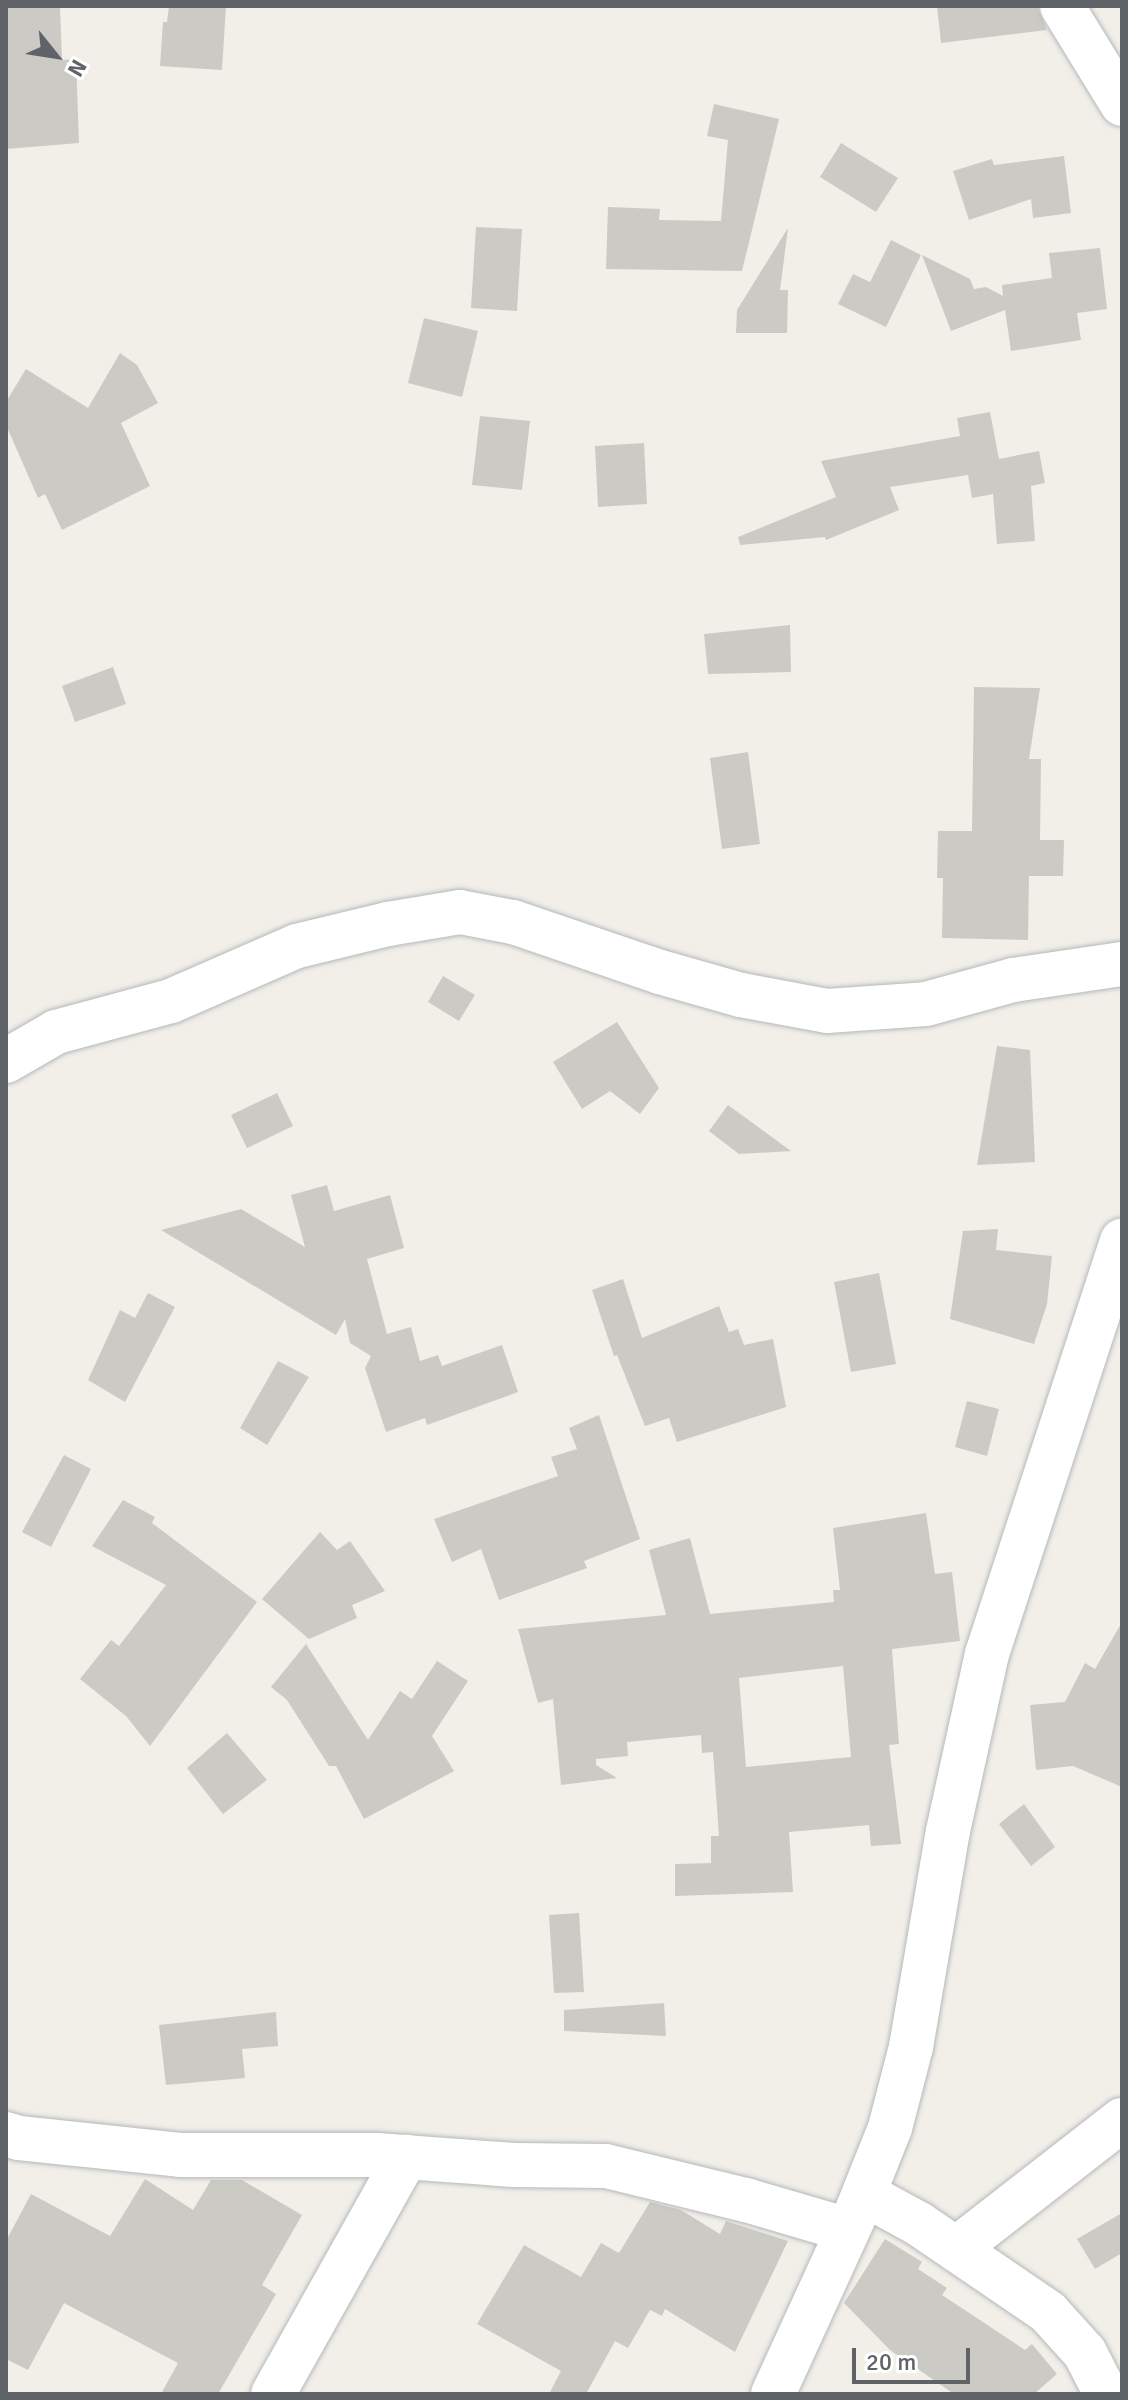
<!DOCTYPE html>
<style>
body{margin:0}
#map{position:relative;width:1128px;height:2400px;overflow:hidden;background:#f1efe8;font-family:Signika,sans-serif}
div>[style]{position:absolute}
.building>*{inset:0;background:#cccac5}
.roads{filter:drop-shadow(0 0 2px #b5b8bc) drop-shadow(0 0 2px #b5b8bc)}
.minor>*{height:44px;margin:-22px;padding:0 22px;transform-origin:22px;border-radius:22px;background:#fff}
span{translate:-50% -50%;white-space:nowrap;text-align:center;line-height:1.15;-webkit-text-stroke:6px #fff;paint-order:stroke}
.frame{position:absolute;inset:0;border:8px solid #5f6368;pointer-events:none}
.north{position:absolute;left:16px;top:16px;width:80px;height:80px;-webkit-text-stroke:6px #fff;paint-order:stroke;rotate:120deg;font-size:22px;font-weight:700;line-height:32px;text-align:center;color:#5f6368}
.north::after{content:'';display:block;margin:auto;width:28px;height:36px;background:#5f6368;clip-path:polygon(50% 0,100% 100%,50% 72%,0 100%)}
.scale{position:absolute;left:852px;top:2348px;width:118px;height:36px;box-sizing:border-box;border:4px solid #5f6368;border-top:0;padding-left:10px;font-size:24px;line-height:28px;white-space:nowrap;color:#5f6368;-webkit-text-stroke:6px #fff;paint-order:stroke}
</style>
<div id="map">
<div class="building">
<i style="clip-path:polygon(6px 6px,60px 6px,62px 60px,76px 59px,79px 143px,6px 149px)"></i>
<i style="clip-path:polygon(169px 6px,226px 6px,222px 70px,160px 66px,163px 22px,167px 22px)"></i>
<i style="clip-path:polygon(937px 6px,1037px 6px,1047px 30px,941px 43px)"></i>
<i style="clip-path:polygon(714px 104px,779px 119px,742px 271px,606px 269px,608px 207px,660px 209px,659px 220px,721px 221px,728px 140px,707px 136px)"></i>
<i style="clip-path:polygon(841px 143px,898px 178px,876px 212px,820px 177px)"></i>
<i style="clip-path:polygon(1064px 156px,1071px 213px,1033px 218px,1031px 199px,969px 220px,953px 171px,992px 159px,994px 165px)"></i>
<i style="clip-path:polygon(476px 227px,522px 229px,517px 311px,471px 308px)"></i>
<i style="clip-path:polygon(788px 228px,780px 290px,788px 290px,787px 333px,736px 333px,737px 310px)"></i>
<i style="clip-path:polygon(891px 240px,921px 255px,886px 327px,838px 304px,853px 274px,870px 282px)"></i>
<i style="clip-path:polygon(1100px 248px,1107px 309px,1077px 313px,1081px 340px,1011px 351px,1005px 310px,951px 331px,922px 255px,970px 279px,974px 289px,986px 287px,1003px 296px,1002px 285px,1052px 278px,1049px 253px)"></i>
<i style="clip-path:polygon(424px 318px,478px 331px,462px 397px,408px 383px)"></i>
<i style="clip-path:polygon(120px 353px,137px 365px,158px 403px,121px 423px,150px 486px,62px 530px,45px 494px,38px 498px,6px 425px,6px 402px,26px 369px,88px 408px)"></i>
<i style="clip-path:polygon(990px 412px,999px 459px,1039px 451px,1045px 483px,1031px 486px,1035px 541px,997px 544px,993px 494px,972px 498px,968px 475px,890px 487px,899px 510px,826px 540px,825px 537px,740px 545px,738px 537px,836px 497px,821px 461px,960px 436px,957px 418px)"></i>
<i style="clip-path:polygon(480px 416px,530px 421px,522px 490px,472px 485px)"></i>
<i style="clip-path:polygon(644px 443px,647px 504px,598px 507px,595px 446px)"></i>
<i style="clip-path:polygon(790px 625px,791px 672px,708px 674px,704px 634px)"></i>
<i style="clip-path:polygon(113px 667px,126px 704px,75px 722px,62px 686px)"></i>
<i style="clip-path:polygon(974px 687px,1040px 688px,1029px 759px,1041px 759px,1040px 840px,1064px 840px,1063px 876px,1029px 876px,1028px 940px,942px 938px,943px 878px,937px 878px,938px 831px,972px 831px)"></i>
<i style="clip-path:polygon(748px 752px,760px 844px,722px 849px,710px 758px)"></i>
<i style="clip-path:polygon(443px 976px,475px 995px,459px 1021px,428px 1002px)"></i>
<i style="clip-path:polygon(617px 1022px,659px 1088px,640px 1114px,610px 1091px,582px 1109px,553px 1062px)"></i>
<i style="clip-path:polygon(997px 1046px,1030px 1050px,1035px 1162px,977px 1165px)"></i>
<i style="clip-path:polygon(277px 1093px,293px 1126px,247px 1148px,231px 1115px)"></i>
<i style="clip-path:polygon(728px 1105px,791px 1151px,739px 1154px,709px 1131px)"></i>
<i style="clip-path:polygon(327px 1185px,334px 1211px,390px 1195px,404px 1248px,367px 1259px,387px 1334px,411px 1327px,420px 1361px,438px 1355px,442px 1366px,502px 1345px,518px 1392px,427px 1425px,425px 1418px,386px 1432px,365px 1368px,371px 1356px,350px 1343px,345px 1319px,336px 1335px,161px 1230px,241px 1209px,305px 1247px,291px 1195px)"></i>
<i style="clip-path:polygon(998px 1229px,996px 1250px,1052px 1256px,1047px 1304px,1034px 1344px,950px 1319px,963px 1231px)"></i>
<i style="clip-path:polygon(879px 1273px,896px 1364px,851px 1372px,834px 1282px)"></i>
<i style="clip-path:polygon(623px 1279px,642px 1338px,719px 1306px,729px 1332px,738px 1329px,744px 1345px,773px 1339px,786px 1407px,677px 1442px,669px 1418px,645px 1426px,617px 1355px,614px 1356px,592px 1290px)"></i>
<i style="clip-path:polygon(148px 1293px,175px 1307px,125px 1402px,88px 1380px,120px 1310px,135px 1318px)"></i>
<i style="clip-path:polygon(278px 1361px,309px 1377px,267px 1445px,240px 1428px)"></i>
<i style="clip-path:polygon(967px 1401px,999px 1409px,987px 1456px,955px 1447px)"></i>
<i style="clip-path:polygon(599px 1415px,640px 1539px,584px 1561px,587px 1568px,499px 1600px,481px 1549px,452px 1562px,434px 1519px,558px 1476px,551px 1457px,577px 1449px,569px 1428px)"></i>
<i style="clip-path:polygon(64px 1455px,91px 1469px,51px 1547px,22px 1532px)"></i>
<i style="clip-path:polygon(123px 1500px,155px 1517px,152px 1523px,257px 1602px,150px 1746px,126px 1716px,80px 1679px,111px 1640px,119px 1646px,166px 1585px,92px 1546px)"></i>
<i style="clip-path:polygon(evenodd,926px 1513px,935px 1574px,952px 1572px,960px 1641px,892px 1649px,899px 1744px,889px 1745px,901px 1844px,871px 1846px,869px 1825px,789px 1832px,793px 1892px,675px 1896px,675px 1864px,711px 1863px,711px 1836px,719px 1836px,713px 1752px,702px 1753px,701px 1735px,627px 1742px,628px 1756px,596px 1759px,596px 1765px,617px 1778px,561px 1785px,553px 1699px,538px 1703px,518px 1629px,666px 1615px,649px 1550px,690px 1538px,710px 1614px,834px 1602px,833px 1590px,840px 1590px,833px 1528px,926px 1513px,843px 1666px,851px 1757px,746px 1767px,739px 1678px,843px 1666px)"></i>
<i style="clip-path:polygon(320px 1532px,337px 1550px,350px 1541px,385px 1591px,352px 1605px,357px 1618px,309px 1639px,262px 1599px)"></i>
<i style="clip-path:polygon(1122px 1622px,1122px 1787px,1073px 1766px,1036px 1770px,1030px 1705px,1065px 1702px,1085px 1663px,1095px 1669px)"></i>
<i style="clip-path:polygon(306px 1644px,368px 1740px,400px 1691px,412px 1699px,437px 1661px,468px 1681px,432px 1736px,454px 1771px,364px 1819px,336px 1766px,329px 1766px,287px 1700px,271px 1687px)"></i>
<i style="clip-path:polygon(227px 1733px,267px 1780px,223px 1814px,187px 1768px)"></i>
<i style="clip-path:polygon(1024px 1804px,1055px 1847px,1031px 1866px,999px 1824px)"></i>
<i style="clip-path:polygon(579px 1913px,584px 1992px,554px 1993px,549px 1915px)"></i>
<i style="clip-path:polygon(664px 2003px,666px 2036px,564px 2031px,564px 2010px)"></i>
<i style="clip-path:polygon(276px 2012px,278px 2046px,242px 2049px,245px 2078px,166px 2085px,159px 2025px)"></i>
<i style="clip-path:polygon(145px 2179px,193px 2210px,211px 2180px,242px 2180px,302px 2215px,262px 2285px,276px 2294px,218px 2394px,161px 2394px,178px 2363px,64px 2303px,28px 2370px,6px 2359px,6px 2241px,31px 2194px,110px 2236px)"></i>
<i style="clip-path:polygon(650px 2202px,681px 2210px,720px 2234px,726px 2221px,788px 2241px,735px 2352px,665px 2309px,662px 2316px,650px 2310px,628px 2348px,615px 2341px,586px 2394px,549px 2394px,561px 2371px,477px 2324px,524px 2245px,581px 2277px,601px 2243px,619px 2253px)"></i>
<i style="clip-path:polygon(1122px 2213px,1122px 2253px,1095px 2269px,1077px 2239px)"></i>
<i style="clip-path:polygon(885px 2239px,922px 2262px,918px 2269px,947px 2288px,942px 2295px,1025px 2350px,1032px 2344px,1057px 2374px,1034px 2394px,954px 2394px,890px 2350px,844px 2303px)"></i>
</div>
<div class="roads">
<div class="minor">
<i style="left:1062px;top:6px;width:115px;rotate:58.5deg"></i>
<i style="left:6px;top:1061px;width:58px;rotate:-30.1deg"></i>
<i style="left:56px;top:1032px;width:119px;rotate:-15.1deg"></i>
<i style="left:171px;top:1001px;width:137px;rotate:-23.6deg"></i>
<i style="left:297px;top:946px;width:94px;rotate:-13.6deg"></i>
<i style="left:388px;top:924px;width:73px;rotate:-9.5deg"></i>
<i style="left:460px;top:912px;width:54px;rotate:10.7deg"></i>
<i style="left:513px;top:922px;width:155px;rotate:18.8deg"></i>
<i style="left:660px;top:972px;width:84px;rotate:15.9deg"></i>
<i style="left:741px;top:995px;width:87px;rotate:10.5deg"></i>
<i style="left:827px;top:1011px;width:99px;rotate:-4deg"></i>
<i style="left:926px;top:1004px;width:90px;rotate:-15.4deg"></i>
<i style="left:1013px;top:980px;width:110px;rotate:-8.4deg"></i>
<i style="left:6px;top:2134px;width:14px;rotate:17deg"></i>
<i style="left:19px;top:2138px;width:162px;rotate:6deg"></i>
<i style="left:180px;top:2155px;width:197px"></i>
<i style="left:377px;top:2155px;width:137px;rotate:4.2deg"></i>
<i style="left:514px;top:2165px;width:92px;rotate:0.6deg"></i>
<i style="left:606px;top:2166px;width:144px;rotate:13.7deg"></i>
<i style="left:746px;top:2200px;width:106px;rotate:16.4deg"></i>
<i style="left:864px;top:2194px;width:63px;rotate:28.6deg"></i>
<i style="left:919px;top:2224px;width:156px;rotate:34.3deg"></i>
<i style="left:1048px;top:2312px;width:55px;rotate:47.9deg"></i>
<i style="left:1085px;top:2353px;width:46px;rotate:62.9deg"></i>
<i style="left:956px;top:2249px;width:210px;rotate:-37.9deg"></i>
<i style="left:273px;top:2394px;width:272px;rotate:-60.7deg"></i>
<i style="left:773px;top:2394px;width:205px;rotate:-65.4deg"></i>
<i style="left:858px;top:2208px;width:86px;rotate:-68.2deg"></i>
<i style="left:890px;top:2128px;width:84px;rotate:-75.5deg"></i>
<i style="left:911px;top:2047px;width:219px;rotate:-80.3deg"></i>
<i style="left:948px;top:1831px;width:181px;rotate:-77.6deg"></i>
<i style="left:987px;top:1654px;width:435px;rotate:-71.9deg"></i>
</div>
</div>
<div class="frame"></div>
<div class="north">N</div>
<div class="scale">20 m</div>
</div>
